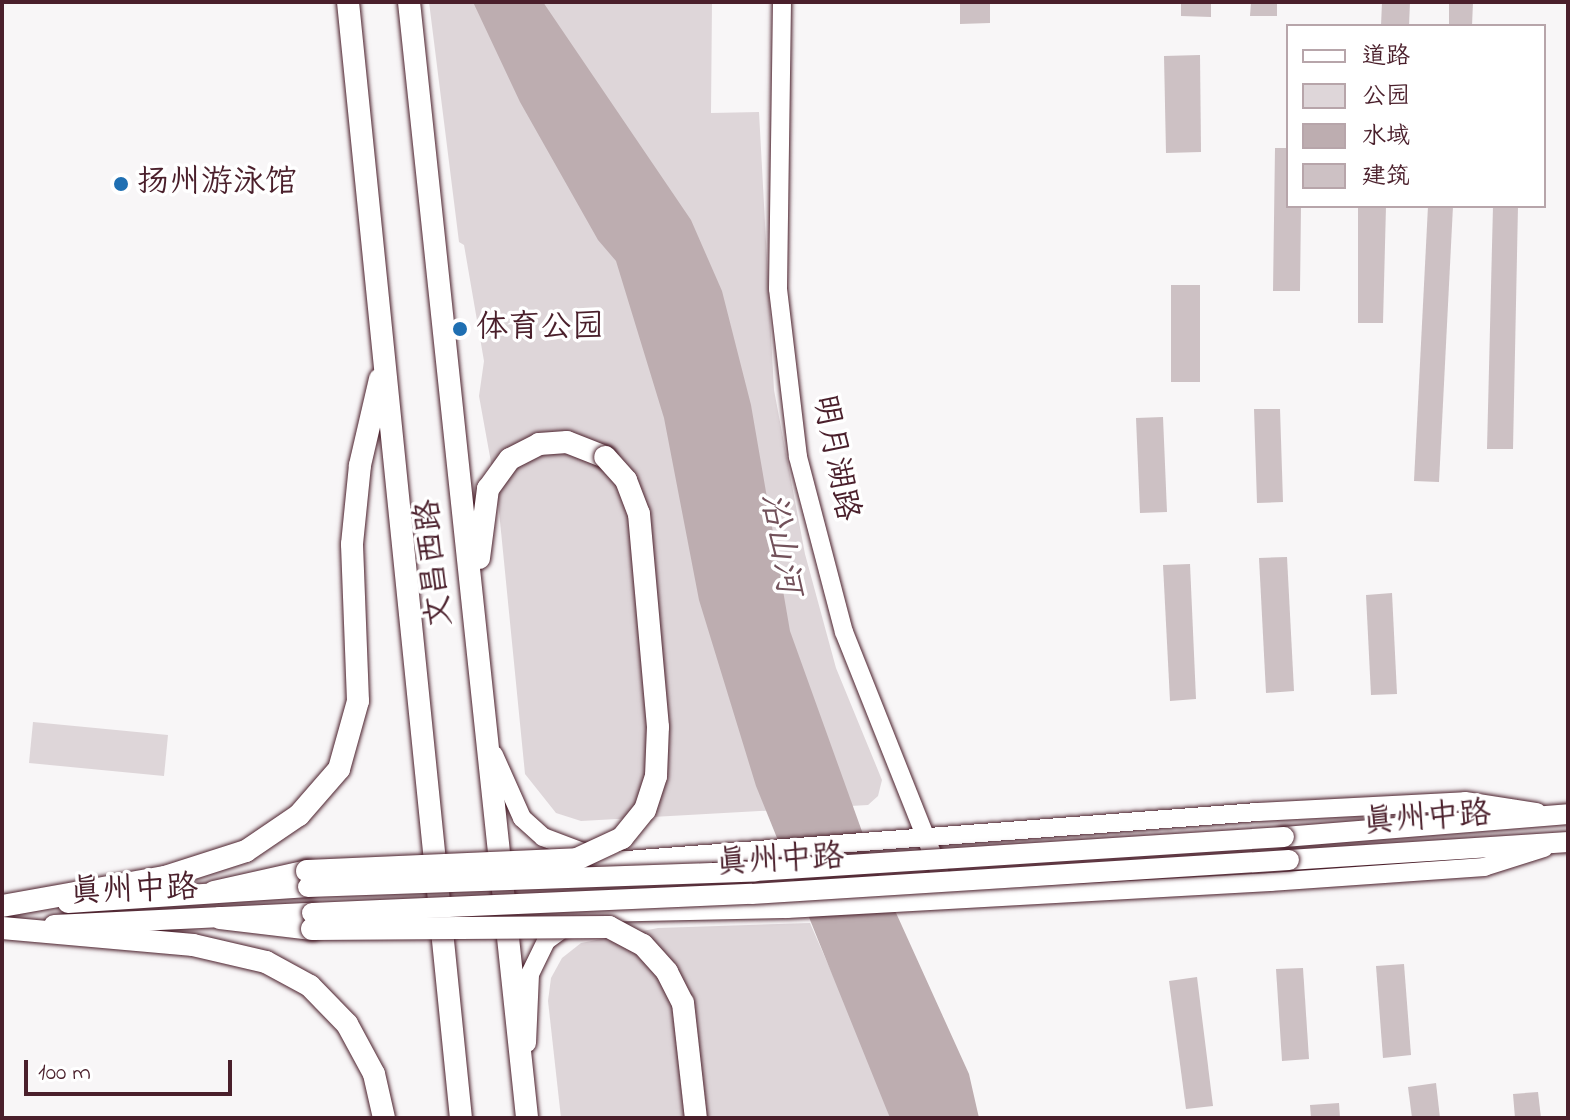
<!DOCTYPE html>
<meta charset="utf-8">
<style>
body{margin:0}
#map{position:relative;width:1570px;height:1120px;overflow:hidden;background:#f8f6f7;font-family:"Indie Flower","LXGW WenKai TC",sans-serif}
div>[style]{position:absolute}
.green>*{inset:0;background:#ded6d9}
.water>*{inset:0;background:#bdadb0}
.building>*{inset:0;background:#cdc1c4}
.roads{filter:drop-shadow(0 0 2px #4a1f2b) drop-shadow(0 0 2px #4a1f2b)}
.tertiary>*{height:18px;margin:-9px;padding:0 9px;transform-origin:9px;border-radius:9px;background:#fff}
.secondary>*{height:20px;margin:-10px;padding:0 10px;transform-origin:10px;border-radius:10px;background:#fff}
.primary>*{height:22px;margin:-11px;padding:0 11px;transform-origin:11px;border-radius:11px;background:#fff}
.bridges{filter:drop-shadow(0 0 2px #4a1f2b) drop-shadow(0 0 2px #4a1f2b)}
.secondary-bridge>*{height:20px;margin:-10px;padding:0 10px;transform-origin:10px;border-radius:10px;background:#fff}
.primary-bridge>*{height:22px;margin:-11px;padding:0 11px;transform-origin:11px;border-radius:11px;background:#fff}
.dots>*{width:22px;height:22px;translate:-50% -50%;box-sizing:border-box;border:4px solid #fff;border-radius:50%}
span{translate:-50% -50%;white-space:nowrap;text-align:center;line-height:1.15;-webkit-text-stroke:7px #fff;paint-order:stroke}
.poi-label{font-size:32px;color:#4a1f2b}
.left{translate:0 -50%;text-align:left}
.street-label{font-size:32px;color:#4a1f2b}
.water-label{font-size:34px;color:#72515a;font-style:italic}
.frame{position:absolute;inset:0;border:4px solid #4a1f2b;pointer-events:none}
.legend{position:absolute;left:1286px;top:24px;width:260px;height:184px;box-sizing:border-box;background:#fff;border:2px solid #b7a5aa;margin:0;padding:10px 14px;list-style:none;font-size:24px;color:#4a1f2b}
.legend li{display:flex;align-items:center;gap:16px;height:40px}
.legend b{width:40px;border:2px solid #b7a5aa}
.scale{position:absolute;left:24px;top:1060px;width:208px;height:36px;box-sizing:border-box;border:4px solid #4a1f2b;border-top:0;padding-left:10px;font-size:24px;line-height:28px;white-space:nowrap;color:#4a1f2b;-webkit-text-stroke:6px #fff;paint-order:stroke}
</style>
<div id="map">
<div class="green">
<i style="clip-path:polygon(429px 2px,712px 2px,711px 113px,759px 112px,774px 390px,805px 554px,836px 668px,882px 780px,878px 796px,868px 805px,581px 821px,556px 813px,525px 774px,498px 501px,479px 396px,484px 361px,464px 245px,459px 242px)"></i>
<i style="clip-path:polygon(33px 722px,168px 735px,164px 776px,29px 763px)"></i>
<i style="clip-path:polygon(810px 923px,874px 1069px,890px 1118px,561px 1118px,548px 1001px,551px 978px,562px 958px,581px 943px,658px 928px)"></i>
</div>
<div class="water">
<i style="clip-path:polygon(473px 2px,543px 2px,691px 220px,722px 291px,751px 405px,790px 631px,873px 862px,969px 1074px,979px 1118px,890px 1118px,756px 786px,699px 600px,664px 418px,616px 261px,598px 240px,520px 102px)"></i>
</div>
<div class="building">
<i style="clip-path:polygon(960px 2px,990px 2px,990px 23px,960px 24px)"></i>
<i style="clip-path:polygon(1181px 2px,1211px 2px,1211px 17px,1181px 16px)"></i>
<i style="clip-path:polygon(1251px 2px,1277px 2px,1277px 16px,1250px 16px)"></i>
<i style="clip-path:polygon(1382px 2px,1410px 2px,1409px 26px,1381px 26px)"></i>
<i style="clip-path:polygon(1449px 2px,1473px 2px,1472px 26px,1449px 26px)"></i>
<i style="clip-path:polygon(1200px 55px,1201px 152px,1166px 153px,1164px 56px)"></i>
<i style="clip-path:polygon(1275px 148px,1288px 148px,1288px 206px,1301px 206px,1300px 291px,1273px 291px)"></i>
<i style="clip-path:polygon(1358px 206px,1386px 206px,1383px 323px,1358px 323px)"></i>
<i style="clip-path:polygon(1428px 206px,1453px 206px,1439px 482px,1414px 481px)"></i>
<i style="clip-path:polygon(1493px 206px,1518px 206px,1513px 449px,1487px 449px)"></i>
<i style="clip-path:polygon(1171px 285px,1200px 285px,1200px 382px,1171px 382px)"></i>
<i style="clip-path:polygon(1254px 409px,1280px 409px,1283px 502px,1257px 503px)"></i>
<i style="clip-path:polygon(1163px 417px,1167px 512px,1140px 513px,1136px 418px)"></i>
<i style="clip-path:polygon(1287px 557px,1294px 691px,1266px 693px,1259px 558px)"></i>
<i style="clip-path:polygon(1190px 564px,1196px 699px,1170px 701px,1163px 565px)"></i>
<i style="clip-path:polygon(1392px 593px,1397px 694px,1371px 695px,1366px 595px)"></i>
<i style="clip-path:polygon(1404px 964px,1411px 1055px,1383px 1058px,1376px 966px)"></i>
<i style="clip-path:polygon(1303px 968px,1309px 1059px,1282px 1061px,1276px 969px)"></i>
<i style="clip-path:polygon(1197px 977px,1213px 1106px,1186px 1109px,1169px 981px)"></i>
<i style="clip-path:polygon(1436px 1083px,1440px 1118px,1412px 1118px,1408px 1087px)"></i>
<i style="clip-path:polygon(1538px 1092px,1541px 1118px,1515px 1118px,1513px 1094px)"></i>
<i style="clip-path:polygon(1339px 1103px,1340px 1118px,1311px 1118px,1310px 1105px)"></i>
</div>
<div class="roads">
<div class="tertiary">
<i style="left:782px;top:2px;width:287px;rotate:90.8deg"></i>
<i style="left:778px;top:289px;width:169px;rotate:83.2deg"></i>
<i style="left:798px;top:457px;width:181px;rotate:75.3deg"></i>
<i style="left:844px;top:632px;width:259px;rotate:68.3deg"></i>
<i style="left:494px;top:755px;width:69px;rotate:66deg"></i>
<i style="left:522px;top:818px;width:28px;rotate:42deg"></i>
<i style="left:543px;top:837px;width:48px;rotate:20.7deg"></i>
<i style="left:574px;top:864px;width:686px;rotate:-4.35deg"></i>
<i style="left:1258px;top:812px;width:207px;rotate:-3deg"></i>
<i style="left:1465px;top:801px;width:73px;rotate:8.7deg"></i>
<i style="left:450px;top:916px;width:337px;rotate:-1.2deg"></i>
<i style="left:787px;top:909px;width:484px;rotate:-3.2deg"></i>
<i style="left:1270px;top:882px;width:215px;rotate:-4deg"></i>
<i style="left:1484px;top:867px;width:63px;rotate:-17.6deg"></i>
<i style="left:527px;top:1043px;width:69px;rotate:-87.5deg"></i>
<i style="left:530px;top:974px;width:37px;rotate:-64deg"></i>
<i style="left:546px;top:941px;width:29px;rotate:-36deg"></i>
</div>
<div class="secondary">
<i style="left:1284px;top:837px;width:285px;rotate:-4.6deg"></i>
<i style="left:1289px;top:860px;width:280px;rotate:-3.7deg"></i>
<i style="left:68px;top:903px;width:241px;rotate:-3.8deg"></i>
<i style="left:54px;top:925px;width:258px;rotate:-2.7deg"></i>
</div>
<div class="primary">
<i style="left:348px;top:2px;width:1122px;rotate:84.22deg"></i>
<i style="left:409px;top:2px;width:1122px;rotate:83.96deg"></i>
<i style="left:479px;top:558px;width:70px;rotate:-82.6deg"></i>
<i style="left:488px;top:489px;width:37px;rotate:-54deg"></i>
<i style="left:510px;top:459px;width:33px;rotate:-27deg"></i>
<i style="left:539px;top:444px;width:28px;rotate:-4deg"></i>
<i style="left:567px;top:442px;width:41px;rotate:21.5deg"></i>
<i style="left:214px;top:892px;width:95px;rotate:-12.7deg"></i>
<i style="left:2px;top:906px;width:166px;rotate:-10.1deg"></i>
<i style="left:165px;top:877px;width:85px;rotate:-17.8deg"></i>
<i style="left:246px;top:851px;width:64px;rotate:-34.2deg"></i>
<i style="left:299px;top:815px;width:61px;rotate:-49deg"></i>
<i style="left:339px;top:769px;width:71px;rotate:-74.4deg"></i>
<i style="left:358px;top:701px;width:157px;rotate:-92.2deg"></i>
<i style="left:352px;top:544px;width:79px;rotate:-84.2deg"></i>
<i style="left:360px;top:465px;width:88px;rotate:-76.9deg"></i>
<i style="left:220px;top:918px;width:93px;rotate:6.8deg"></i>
<i style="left:2px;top:928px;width:192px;rotate:5.1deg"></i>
<i style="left:193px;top:945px;width:75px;rotate:13.1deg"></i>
<i style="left:266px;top:962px;width:50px;rotate:28.6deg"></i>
<i style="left:310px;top:986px;width:53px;rotate:45.8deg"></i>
<i style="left:347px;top:1024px;width:57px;rotate:61.6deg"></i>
<i style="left:374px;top:1074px;width:45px;rotate:77.2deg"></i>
</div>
</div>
<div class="bridges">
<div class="secondary-bridge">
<i style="left:308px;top:887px;width:447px;rotate:-2deg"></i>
<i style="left:755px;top:871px;width:530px;rotate:-3.68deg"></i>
<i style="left:312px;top:913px;width:440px;rotate:-2.5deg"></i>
<i style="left:752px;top:894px;width:538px;rotate:-3.62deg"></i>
</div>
<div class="primary-bridge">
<i style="left:307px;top:871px;width:270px;rotate:-2.5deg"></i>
<i style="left:577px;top:859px;width:50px;rotate:-25deg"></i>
<i style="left:622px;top:838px;width:36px;rotate:-51deg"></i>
<i style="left:645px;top:810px;width:36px;rotate:-72deg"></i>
<i style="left:656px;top:776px;width:49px;rotate:-87.7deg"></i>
<i style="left:658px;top:727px;width:214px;rotate:-95.1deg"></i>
<i style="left:639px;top:514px;width:36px;rotate:-111deg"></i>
<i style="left:626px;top:480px;width:31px;rotate:-132deg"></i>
<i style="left:312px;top:929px;width:297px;rotate:-0.4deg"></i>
<i style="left:609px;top:927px;width:38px;rotate:28deg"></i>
<i style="left:643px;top:945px;width:36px;rotate:48deg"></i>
<i style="left:667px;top:972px;width:35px;rotate:63deg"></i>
<i style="left:683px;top:1003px;width:116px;rotate:83.6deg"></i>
</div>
</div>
<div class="dots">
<i style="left:121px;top:184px;background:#1f6fb2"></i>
<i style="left:460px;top:329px;background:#1f6fb2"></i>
</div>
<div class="poi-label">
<span class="left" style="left:137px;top:184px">扬州游泳馆</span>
<span class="left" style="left:476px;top:329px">体育公园</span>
</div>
<div class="street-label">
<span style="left:834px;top:458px;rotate:79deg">明月湖路</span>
<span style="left:436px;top:563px;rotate:-96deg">文昌西路</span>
<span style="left:1427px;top:820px;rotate:-4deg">真州中路</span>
<span style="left:780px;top:862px;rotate:-3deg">真州中路</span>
<span style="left:134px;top:892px;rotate:-2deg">真州中路</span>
</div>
<div class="water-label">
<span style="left:779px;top:544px;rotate:80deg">沿山河</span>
</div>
<div class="frame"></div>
<ul class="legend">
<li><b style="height:10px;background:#fff"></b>道路</li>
<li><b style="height:22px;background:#ded6d9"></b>公园</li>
<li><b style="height:22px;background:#bdadb0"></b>水域</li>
<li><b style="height:22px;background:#cdc1c4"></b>建筑</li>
</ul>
<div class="scale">100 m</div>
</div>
